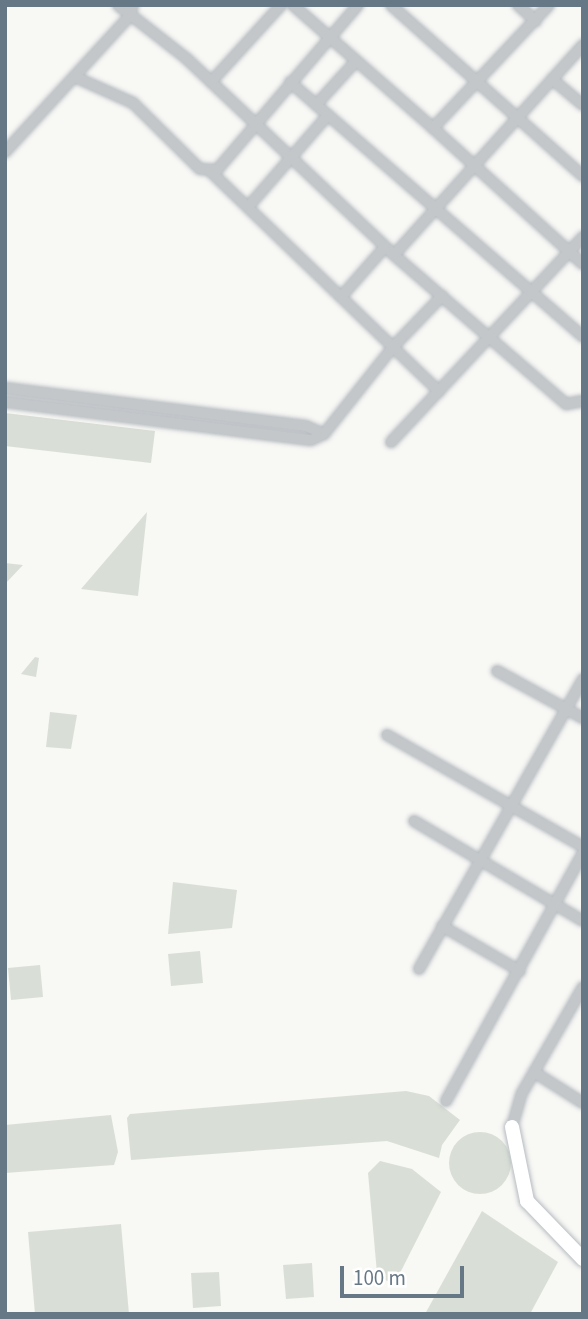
<!DOCTYPE html>
<style>
body{margin:0}
#map{position:relative;width:588px;height:1319px;overflow:hidden;background:#f8f8f5;font-family:"Source Sans 3",sans-serif}
div>[style]{position:absolute}
.green>*{inset:0;background:#d9dfd6}
.round{border-radius:50%}
.roads{filter:drop-shadow(0 0 2px #b7bcc1) drop-shadow(0 0 2px #b7bcc1)}
.minor>*{height:10px;margin:-5px;padding:0 5px;transform-origin:5px;border-radius:5px;background:#c3c7ca}
.secondary>*{height:14px;margin:-7px;padding:0 7px;transform-origin:7px;border-radius:7px;background:#fff}
span{translate:-50% -50%;white-space:nowrap;text-align:center;line-height:1.15;-webkit-text-stroke:7px #fff;paint-order:stroke}
.frame{position:absolute;inset:0;border:7px solid #667786;pointer-events:none}
.scale{position:absolute;left:340px;top:1266px;width:124px;height:32px;box-sizing:border-box;border:4px solid #667786;border-top:0;padding-left:9px;font-size:21px;line-height:24px;white-space:nowrap;color:#667786;-webkit-text-stroke:5px #fff;paint-order:stroke}
</style>
<div id="map">
<div class="green">
<i style="clip-path:polygon(5px 413px,155px 431px,151px 463px,5px 446px)"></i>
<i style="clip-path:polygon(147px 512px,138px 596px,81px 589px)"></i>
<i style="clip-path:polygon(5px 563px,23px 565px,5px 584px)"></i>
<i style="clip-path:polygon(35px 657px,39px 658px,36px 677px,21px 674px)"></i>
<i style="clip-path:polygon(50px 712px,77px 715px,71px 749px,46px 747px)"></i>
<i style="clip-path:polygon(173px 882px,237px 890px,232px 928px,168px 934px)"></i>
<i style="clip-path:polygon(200px 951px,203px 983px,171px 986px,168px 954px)"></i>
<i style="clip-path:polygon(40px 965px,43px 997px,11px 1000px,8px 968px)"></i>
<i style="clip-path:polygon(406px 1091px,429px 1096px,460px 1120px,442px 1145px,439px 1158px,387px 1141px,131px 1160px,127px 1118px,130px 1114px)"></i>
<i style="clip-path:polygon(111px 1115px,118px 1152px,114px 1165px,5px 1173px,5px 1125px)"></i>
<i class="round" style="left:449px;top:1132px;width:62px;height:62px"></i>
<i style="clip-path:polygon(380px 1161px,412px 1169px,441px 1192px,398px 1277px,387px 1281px,377px 1273px,368px 1173px)"></i>
<i style="clip-path:polygon(482px 1211px,558px 1262px,530px 1314px,425px 1314px)"></i>
<i style="clip-path:polygon(121px 1224px,129px 1314px,35px 1314px,28px 1232px)"></i>
<i style="clip-path:polygon(312px 1263px,314px 1297px,286px 1299px,283px 1265px)"></i>
<i style="clip-path:polygon(219px 1272px,221px 1306px,193px 1308px,191px 1273px)"></i>
</div>
<div class="roads">
<div class="minor">
<i style="left:118px;top:5px;width:88px;rotate:38deg"></i>
<i style="left:187px;top:59px;width:285px;rotate:43.4deg"></i>
<i style="left:394px;top:255px;width:228px;rotate:40.9deg"></i>
<i style="left:566px;top:404px;width:17px;rotate:-10deg"></i>
<i style="left:293px;top:5px;width:186px;rotate:41.3deg"></i>
<i style="left:433px;top:128px;width:169px;rotate:-46.7deg"></i>
<i style="left:391px;top:5px;width:257px;rotate:41.7deg"></i>
<i style="left:518px;top:5px;width:24px;rotate:42deg"></i>
<i style="left:75px;top:77px;width:64px;rotate:24.1deg"></i>
<i style="left:133px;top:103px;width:94px;rotate:44.6deg"></i>
<i style="left:200px;top:169px;width:17px;rotate:3deg"></i>
<i style="left:217px;top:170px;width:217px;rotate:-49.5deg"></i>
<i style="left:552px;top:79px;width:40px;rotate:40deg"></i>
<i style="left:211px;top:82px;width:104px;rotate:-47.7deg"></i>
<i style="left:290px;top:82px;width:388px;rotate:41deg"></i>
<i style="left:316px;top:105px;width:58px;rotate:-47.8deg"></i>
<i style="left:433px;top:128px;width:202px;rotate:42.2deg"></i>
<i style="left:5px;top:152px;width:182px;rotate:-47.5deg"></i>
<i style="left:128px;top:18px;width:14px;rotate:-69deg"></i>
<i style="left:210px;top:171px;width:318px;rotate:43.9deg"></i>
<i style="left:248px;top:207px;width:122px;rotate:-49deg"></i>
<i style="left:394px;top:255px;width:283px;rotate:-48deg"></i>
<i style="left:341px;top:297px;width:67px;rotate:-48.7deg"></i>
<i style="left:5px;top:388px;width:303px;rotate:7.2deg"></i>
<i style="left:306px;top:426px;width:20px;rotate:24deg"></i>
<i style="left:5px;top:402px;width:308px;rotate:7.1deg"></i>
<i style="left:311px;top:440px;width:14px;rotate:-25deg"></i>
<i style="left:324px;top:434px;width:111px;rotate:-51.6deg"></i>
<i style="left:393px;top:347px;width:71px;rotate:-46.1deg"></i>
<i style="left:391px;top:442px;width:281px;rotate:-46.9deg"></i>
<i style="left:497px;top:671px;width:98px;rotate:28.7deg"></i>
<i style="left:387px;top:735px;width:226px;rotate:29.7deg"></i>
<i style="left:414px;top:821px;width:196px;rotate:30.6deg"></i>
<i style="left:442px;top:926px;width:90px;rotate:30deg"></i>
<i style="left:419px;top:969px;width:333px;rotate:-60.5deg"></i>
<i style="left:534px;top:1072px;width:58px;rotate:32.3deg"></i>
<i style="left:446px;top:1101px;width:283px;rotate:-61.1deg"></i>
<i style="left:512px;top:1127px;width:35px;rotate:-74deg"></i>
<i style="left:522px;top:1093px;width:122px;rotate:-60.1deg"></i>
</div>
<div class="secondary">
<i style="left:512px;top:1127px;width:76px;rotate:78.5deg"></i>
<i style="left:527px;top:1201px;width:81px;rotate:46deg"></i>
</div>
</div>
<div class="frame"></div>
<div class="scale">100 m</div>
</div>
